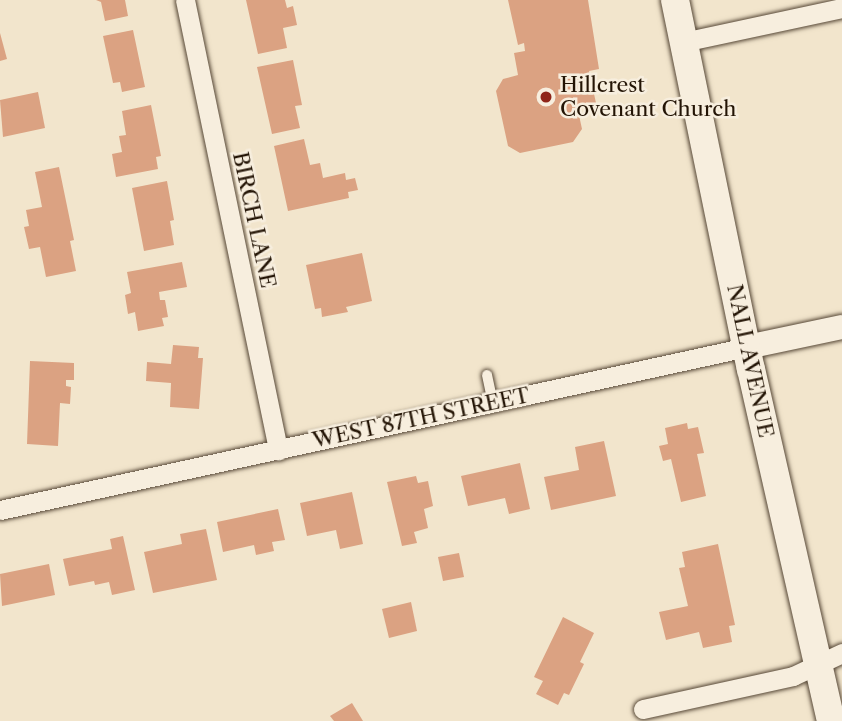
<!DOCTYPE html>
<style>
body{margin:0}
#map{position:relative;width:842px;height:721px;overflow:hidden;background:#f2e5cc;font-family:"Libre Caslon Text",serif}
div>[style]{position:absolute}
.building>*{inset:0;background:#dba282}
.roads{filter:drop-shadow(0 0 2px #574837) drop-shadow(0 0 2px #574837)}
.service>*{height:10px;margin:-5px;padding:0 5px;transform-origin:5px;border-radius:5px;background:#f7eede}
.minor>*{height:19px;margin:-9.5px;padding:0 9.5px;transform-origin:9.5px;border-radius:9.5px;background:#f7eede}
.tertiary>*{height:24px;margin:-12px;padding:0 12px;transform-origin:12px;border-radius:12px;background:#f7eede}
.secondary>*{height:28px;margin:-14px;padding:0 14px;transform-origin:14px;border-radius:14px;background:#f7eede}
.dots>*{width:19px;height:19px;translate:-50% -50%;box-sizing:border-box;border:4px solid #f7eede;border-radius:50%}
span{translate:-50% -50%;white-space:nowrap;text-align:center;line-height:1.15;-webkit-text-stroke:5px #f7eede;paint-order:stroke}
.poi-label{font-size:21px;color:#231405}
.left{translate:0 -50%;text-align:left}
.street-label{font-size:21px;color:#231405}
</style>
<div id="map">
<div class="building">
<i style="clip-path:polygon(96px 0,125px 0,128px 16px,105px 21px,101px 2px)"></i>
<i style="clip-path:polygon(246px 0,285px 0,287px 8px,293px 6px,297px 25px,283px 28px,287px 48px,258px 54px)"></i>
<i style="clip-path:polygon(508px 0,588px 0,599px 69px,589px 71px,596px 103px,577px 106px,582px 129px,573px 142px,520px 153px,508px 146px,496px 91px,503px 79px,518px 75px,514px 53px,525px 51px,524px 43px,518px 45px)"></i>
<i style="clip-path:polygon(133px 30px,145px 87px,122px 92px,120px 82px,113px 83px,103px 36px)"></i>
<i style="clip-path:polygon(0 33px,7px 59px,0 61px)"></i>
<i style="clip-path:polygon(293px 60px,302px 105px,295px 106px,300px 128px,272px 134px,257px 67px)"></i>
<i style="clip-path:polygon(38px 92px,45px 128px,3px 137px,0 100px)"></i>
<i style="clip-path:polygon(151px 105px,161px 156px,156px 157px,158px 169px,116px 177px,112px 154px,122px 152px,119px 136px,126px 135px,122px 111px)"></i>
<i style="clip-path:polygon(304px 139px,310px 165px,320px 163px,323px 178px,345px 173px,346px 180px,355px 178px,358px 190px,348px 192px,349px 198px,288px 211px,274px 146px)"></i>
<i style="clip-path:polygon(59px 167px,74px 240px,70px 241px,76px 271px,46px 277px,40px 247px,29px 249px,24px 227px,29px 226px,26px 210px,42px 207px,35px 172px)"></i>
<i style="clip-path:polygon(167px 181px,174px 220px,170px 221px,174px 245px,144px 251px,132px 188px)"></i>
<i style="clip-path:polygon(362px 253px,372px 301px,346px 307px,348px 312px,322px 317px,321px 308px,315px 309px,306px 265px)"></i>
<i style="clip-path:polygon(182px 262px,187px 287px,159px 292px,160px 300px,165px 300px,168px 317px,162px 318px,164px 326px,138px 331px,135px 312px,128px 314px,125px 295px,131px 293px,127px 272px)"></i>
<i style="clip-path:polygon(173px 345px,199px 347px,198px 358px,203px 358px,199px 409px,170px 407px,171px 383px,146px 381px,147px 362px,171px 364px)"></i>
<i style="clip-path:polygon(30px 361px,74px 363px,74px 380px,66px 380px,66px 386px,71px 387px,70px 404px,60px 403px,58px 446px,27px 444px)"></i>
<i style="clip-path:polygon(687px 423px,688px 429px,698px 427px,704px 453px,697px 454px,706px 496px,681px 502px,671px 459px,663px 461px,659px 446px,668px 444px,665px 428px)"></i>
<i style="clip-path:polygon(604px 441px,616px 496px,551px 510px,544px 477px,579px 470px,575px 447px)"></i>
<i style="clip-path:polygon(520px 463px,530px 509px,509px 514px,505px 498px,468px 506px,461px 476px)"></i>
<i style="clip-path:polygon(416px 476px,418px 483px,428px 481px,433px 506px,424px 509px,428px 528px,414px 532px,417px 543px,402px 546px,387px 482px)"></i>
<i style="clip-path:polygon(352px 492px,363px 544px,340px 549px,336px 530px,307px 536px,300px 503px)"></i>
<i style="clip-path:polygon(278px 509px,285px 540px,272px 542px,274px 551px,256px 555px,254px 545px,223px 552px,217px 522px)"></i>
<i style="clip-path:polygon(206px 529px,217px 580px,153px 593px,144px 552px,182px 544px,180px 534px)"></i>
<i style="clip-path:polygon(123px 536px,135px 590px,112px 595px,109px 582px,95px 585px,94px 581px,69px 586px,63px 559px,112px 549px,110px 539px)"></i>
<i style="clip-path:polygon(718px 544px,735px 625px,729px 626px,732px 642px,703px 648px,699px 632px,666px 640px,659px 612px,688px 606px,679px 568px,685px 567px,682px 552px)"></i>
<i style="clip-path:polygon(459px 553px,464px 577px,443px 581px,438px 557px)"></i>
<i style="clip-path:polygon(49px 564px,55px 595px,2px 606px,0 574px)"></i>
<i style="clip-path:polygon(411px 602px,417px 631px,389px 638px,382px 609px)"></i>
<i style="clip-path:polygon(563px 617px,594px 633px,580px 662px,584px 664px,569px 695px,564px 693px,558px 705px,536px 694px,543px 681px,534px 677px)"></i>
<i style="clip-path:polygon(352px 703px,363px 721px,334px 721px,330px 716px)"></i>
</div>
<div class="roads">
<div class="service">
<i style="left:487px;top:375px;width:29px;rotate:78deg"></i>
</div>
<div class="minor">
<i style="left:185px;top:0;width:460px;rotate:78.3deg"></i>
<i style="left:683px;top:42px;width:163px;rotate:-12.1deg"></i>
<i style="left:0;top:510px;width:765px;rotate:-12.31deg"></i>
<i style="left:643px;top:709px;width:154px;rotate:-12.4deg"></i>
<i style="left:793px;top:676px;width:54px;rotate:-25.1deg"></i>
</div>
<div class="tertiary">
<i style="left:747px;top:347px;width:97px;rotate:-11.9deg"></i>
</div>
<div class="secondary">
<i style="left:675px;top:0;width:377px;rotate:78.4deg"></i>
<i style="left:751px;top:369px;width:361px;rotate:77.2deg"></i>
</div>
</div>
<div class="dots">
<i style="left:546px;top:97px;background:#8f2418"></i>
</div>
<div class="poi-label">
<span class="left" style="left:560px;top:97px">Hillcrest<br>Covenant Church</span>
</div>
<div class="street-label">
<span style="left:254px;top:220px;rotate:78deg">BIRCH LANE</span>
<span style="left:750px;top:361px;rotate:78deg">NALL AVENUE</span>
<span style="left:421px;top:418px;rotate:-12deg">WEST 87TH STREET</span>
</div>
</div>
